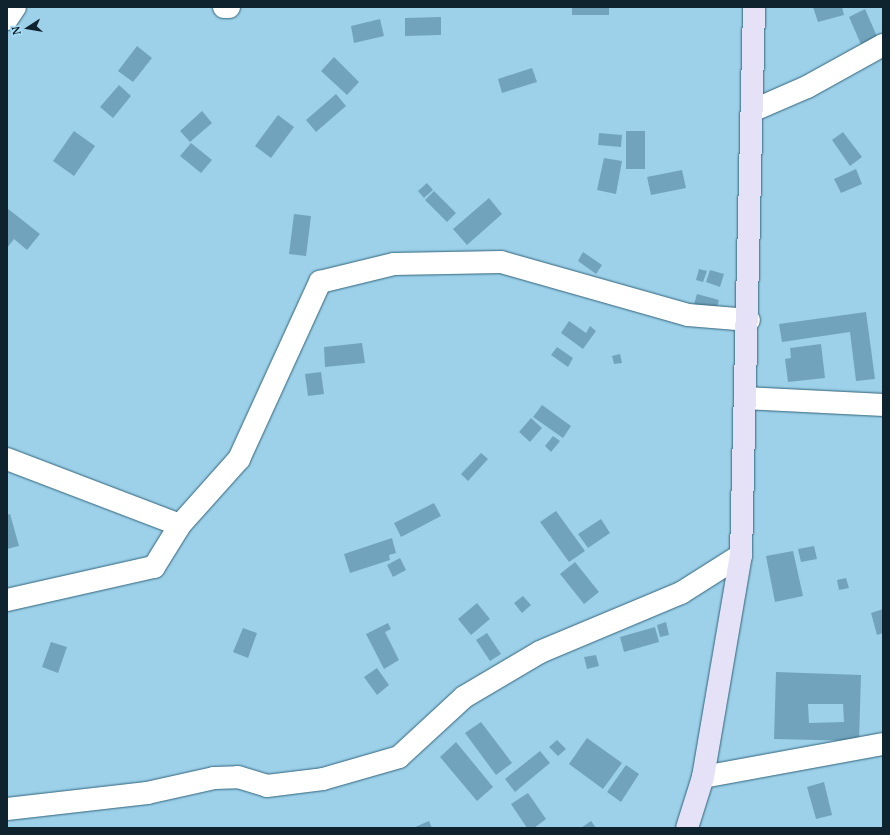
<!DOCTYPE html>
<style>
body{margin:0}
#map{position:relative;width:890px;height:835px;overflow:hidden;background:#9dd1ea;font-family:"Noto Serif",serif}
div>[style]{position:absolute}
.building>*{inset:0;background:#71a4bc}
.roads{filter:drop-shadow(0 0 1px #32647a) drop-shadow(0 0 1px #32647a)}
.street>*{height:22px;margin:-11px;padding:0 11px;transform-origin:11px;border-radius:11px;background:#fff}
.secondary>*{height:22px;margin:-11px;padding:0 11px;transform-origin:11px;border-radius:11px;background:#e5e2f7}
span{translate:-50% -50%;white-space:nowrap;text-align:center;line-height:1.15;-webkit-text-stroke:3px #a9def8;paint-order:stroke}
.frame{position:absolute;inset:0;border:8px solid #0e232d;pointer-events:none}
.north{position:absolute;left:8px;top:8px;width:40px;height:40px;-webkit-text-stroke:3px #a9def8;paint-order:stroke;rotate:258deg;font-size:11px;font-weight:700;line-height:16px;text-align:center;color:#0e232d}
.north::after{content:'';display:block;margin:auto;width:14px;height:18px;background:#0e232d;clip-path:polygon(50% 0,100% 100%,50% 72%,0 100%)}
</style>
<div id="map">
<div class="building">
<i style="clip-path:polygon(572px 7px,609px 7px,609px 15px,572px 15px)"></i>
<i style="clip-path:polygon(813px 7px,842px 7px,844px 15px,818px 22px)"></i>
<i style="clip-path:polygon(865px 9px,879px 41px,863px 49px,849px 17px)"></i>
<i style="clip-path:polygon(441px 17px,441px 35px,405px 36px,405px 18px)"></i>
<i style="clip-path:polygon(380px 19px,384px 36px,354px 43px,351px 26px)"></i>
<i style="clip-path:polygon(137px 46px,152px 58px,133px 82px,118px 71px)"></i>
<i style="clip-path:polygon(334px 57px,359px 82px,347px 95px,321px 71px)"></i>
<i style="clip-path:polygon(532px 68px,537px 82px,502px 93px,498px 79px)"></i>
<i style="clip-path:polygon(119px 85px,131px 96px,113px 118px,100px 107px)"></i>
<i style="clip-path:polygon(336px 94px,346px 106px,316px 132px,306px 120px)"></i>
<i style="clip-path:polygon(202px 111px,212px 123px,190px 142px,180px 131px)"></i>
<i style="clip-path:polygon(278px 115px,294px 127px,271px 158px,255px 146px)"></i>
<i style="clip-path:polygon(74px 131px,95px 146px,74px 176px,53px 161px)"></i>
<i style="clip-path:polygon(626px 131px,645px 131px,645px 169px,626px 169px)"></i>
<i style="clip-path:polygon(843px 132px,862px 157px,850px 166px,832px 140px)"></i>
<i style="clip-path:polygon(599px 133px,622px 135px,621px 147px,598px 145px)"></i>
<i style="clip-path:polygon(191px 143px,212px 160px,201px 173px,180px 156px)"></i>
<i style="clip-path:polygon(604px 158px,622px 161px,616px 194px,597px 190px)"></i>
<i style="clip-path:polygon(856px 169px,862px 184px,841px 193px,834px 179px)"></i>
<i style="clip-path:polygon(682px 170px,686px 188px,651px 195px,647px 177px)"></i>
<i style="clip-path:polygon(427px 183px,433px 190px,424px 198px,418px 191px)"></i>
<i style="clip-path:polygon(434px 191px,456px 213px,447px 222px,425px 200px)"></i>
<i style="clip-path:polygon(489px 198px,502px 214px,467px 245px,453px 229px)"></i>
<i style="clip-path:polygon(7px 208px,40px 234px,27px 250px,14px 239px,7px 248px)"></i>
<i style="clip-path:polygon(294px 214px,311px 216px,306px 256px,289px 254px)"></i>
<i style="clip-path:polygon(583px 252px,602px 265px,596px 274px,578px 261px)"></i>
<i style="clip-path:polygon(699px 269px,707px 271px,703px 282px,696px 280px)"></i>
<i style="clip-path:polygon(710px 270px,724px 274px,720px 287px,706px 282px)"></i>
<i style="clip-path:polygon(697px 294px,719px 300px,715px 315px,693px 308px)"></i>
<i style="clip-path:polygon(866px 312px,875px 379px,856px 381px,850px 332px,782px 342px,779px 324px)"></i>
<i style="clip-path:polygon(569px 321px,586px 333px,590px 326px,596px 331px,583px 349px,561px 333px)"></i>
<i style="clip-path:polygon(362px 343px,365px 363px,325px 367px,324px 347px)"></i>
<i style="clip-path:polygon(821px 344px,825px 378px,788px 382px,785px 359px,791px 358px,790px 348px)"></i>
<i style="clip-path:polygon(557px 347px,573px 358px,568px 367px,551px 355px)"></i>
<i style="clip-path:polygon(620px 354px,622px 363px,614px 364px,612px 356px)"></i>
<i style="clip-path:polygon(321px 372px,324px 394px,308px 396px,305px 374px)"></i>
<i style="clip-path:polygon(542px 405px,571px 426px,563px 438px,533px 417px)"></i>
<i style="clip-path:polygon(531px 418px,542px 428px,530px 442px,519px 432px)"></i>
<i style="clip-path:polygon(553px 436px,560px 441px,551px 452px,545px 446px)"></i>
<i style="clip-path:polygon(481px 453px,488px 459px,468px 481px,461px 474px)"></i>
<i style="clip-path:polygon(434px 503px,441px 516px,401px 537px,394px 523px)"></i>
<i style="clip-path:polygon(556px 511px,585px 551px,569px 562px,540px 522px)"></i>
<i style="clip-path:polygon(10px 514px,19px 546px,7px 549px,7px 515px)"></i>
<i style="clip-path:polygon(601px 519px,610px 533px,588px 548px,578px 534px)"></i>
<i style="clip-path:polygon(392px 538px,396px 553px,389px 555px,390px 560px,350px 573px,344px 554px)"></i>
<i style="clip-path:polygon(814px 546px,817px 559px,801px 562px,798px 549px)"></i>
<i style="clip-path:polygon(793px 551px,803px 596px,775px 602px,766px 556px)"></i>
<i style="clip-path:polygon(400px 558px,406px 570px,393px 577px,387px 565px)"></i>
<i style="clip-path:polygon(575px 562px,599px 592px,584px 604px,560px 574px)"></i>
<i style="clip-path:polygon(846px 578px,849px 588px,839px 590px,837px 580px)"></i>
<i style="clip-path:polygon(523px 596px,531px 605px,522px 613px,514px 603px)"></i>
<i style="clip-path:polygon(477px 603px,490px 619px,471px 635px,458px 619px)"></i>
<i style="clip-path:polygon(883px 609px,883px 633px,877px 635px,871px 613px)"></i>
<i style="clip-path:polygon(666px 622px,669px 635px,660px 637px,657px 625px)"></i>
<i style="clip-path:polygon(388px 623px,391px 629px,385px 632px,399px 660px,384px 669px,366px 634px)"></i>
<i style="clip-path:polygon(655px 627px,659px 642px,624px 652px,620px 637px)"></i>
<i style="clip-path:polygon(243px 628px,257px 633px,248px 658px,233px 652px)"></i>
<i style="clip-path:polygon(487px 633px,501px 654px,490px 661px,476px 640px)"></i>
<i style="clip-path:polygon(51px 642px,67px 647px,58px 673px,42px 667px)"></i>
<i style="clip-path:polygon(596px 655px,599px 666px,587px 669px,584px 657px)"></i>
<i style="clip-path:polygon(377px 668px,389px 685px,377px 695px,364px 677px)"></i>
<i style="clip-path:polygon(evenodd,776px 672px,861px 675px,859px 741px,774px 739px,776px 672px,808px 704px,843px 704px,844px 722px,809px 723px,808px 704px)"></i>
<i style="clip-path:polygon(481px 722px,512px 763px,496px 775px,465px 733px)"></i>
<i style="clip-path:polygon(587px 738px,622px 763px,603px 789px,569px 764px)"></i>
<i style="clip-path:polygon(557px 740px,566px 749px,558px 756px,549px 747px)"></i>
<i style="clip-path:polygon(456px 742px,493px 787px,477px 801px,440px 757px)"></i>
<i style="clip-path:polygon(540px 751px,550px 763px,515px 792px,505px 779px)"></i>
<i style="clip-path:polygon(626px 765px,639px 774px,621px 802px,607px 792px)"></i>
<i style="clip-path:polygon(824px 782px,832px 815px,816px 819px,807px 787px)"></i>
<i style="clip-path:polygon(528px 793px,546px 819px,534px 828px,527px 828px,511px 804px)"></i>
<i style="clip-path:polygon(429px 821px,432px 828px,413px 828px)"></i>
<i style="clip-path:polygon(591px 821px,596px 828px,581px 828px)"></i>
</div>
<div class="roads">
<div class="street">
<i style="left:224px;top:7px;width:5px"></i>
<i style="left:7px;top:19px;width:14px;rotate:-56deg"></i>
<i style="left:754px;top:110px;width:58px;rotate:-23.5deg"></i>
<i style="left:807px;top:87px;width:87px;rotate:-28.9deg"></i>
<i style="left:745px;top:398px;width:138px;rotate:2.9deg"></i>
<i style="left:7px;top:459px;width:185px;rotate:20.9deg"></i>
<i style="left:180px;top:525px;width:89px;rotate:-48.2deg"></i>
<i style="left:239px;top:459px;width:195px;rotate:-65.4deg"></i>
<i style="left:320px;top:282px;width:76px;rotate:-13.7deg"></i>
<i style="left:394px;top:264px;width:107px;rotate:-1.1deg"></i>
<i style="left:501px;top:262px;width:194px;rotate:15.8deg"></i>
<i style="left:688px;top:315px;width:61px;rotate:4.7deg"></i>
<i style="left:7px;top:600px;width:151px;rotate:-12.7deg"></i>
<i style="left:154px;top:567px;width:49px;rotate:-58.2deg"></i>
<i style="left:703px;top:777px;width:183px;rotate:-10.4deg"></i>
<i style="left:7px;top:809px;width:141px;rotate:-6.5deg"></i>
<i style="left:147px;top:793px;width:69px;rotate:-12.6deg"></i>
<i style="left:214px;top:778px;width:24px;rotate:-2deg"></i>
<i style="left:238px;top:777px;width:30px;rotate:17deg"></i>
<i style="left:267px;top:786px;width:56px;rotate:-7.1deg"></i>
<i style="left:323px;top:779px;width:79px;rotate:-16.1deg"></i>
<i style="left:399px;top:757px;width:88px;rotate:-42.7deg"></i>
<i style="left:464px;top:697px;width:88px;rotate:-30.6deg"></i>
<i style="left:540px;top:652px;width:153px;rotate:-22.7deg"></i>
<i style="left:681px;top:593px;width:71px;rotate:-32.3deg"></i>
</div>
<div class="secondary">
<i style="left:687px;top:828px;width:53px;rotate:-72.6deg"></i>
<i style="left:703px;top:777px;width:225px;rotate:-80.3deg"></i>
<i style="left:741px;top:555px;width:548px;rotate:-88.64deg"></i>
</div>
</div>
<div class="frame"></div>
<div class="north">N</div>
</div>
